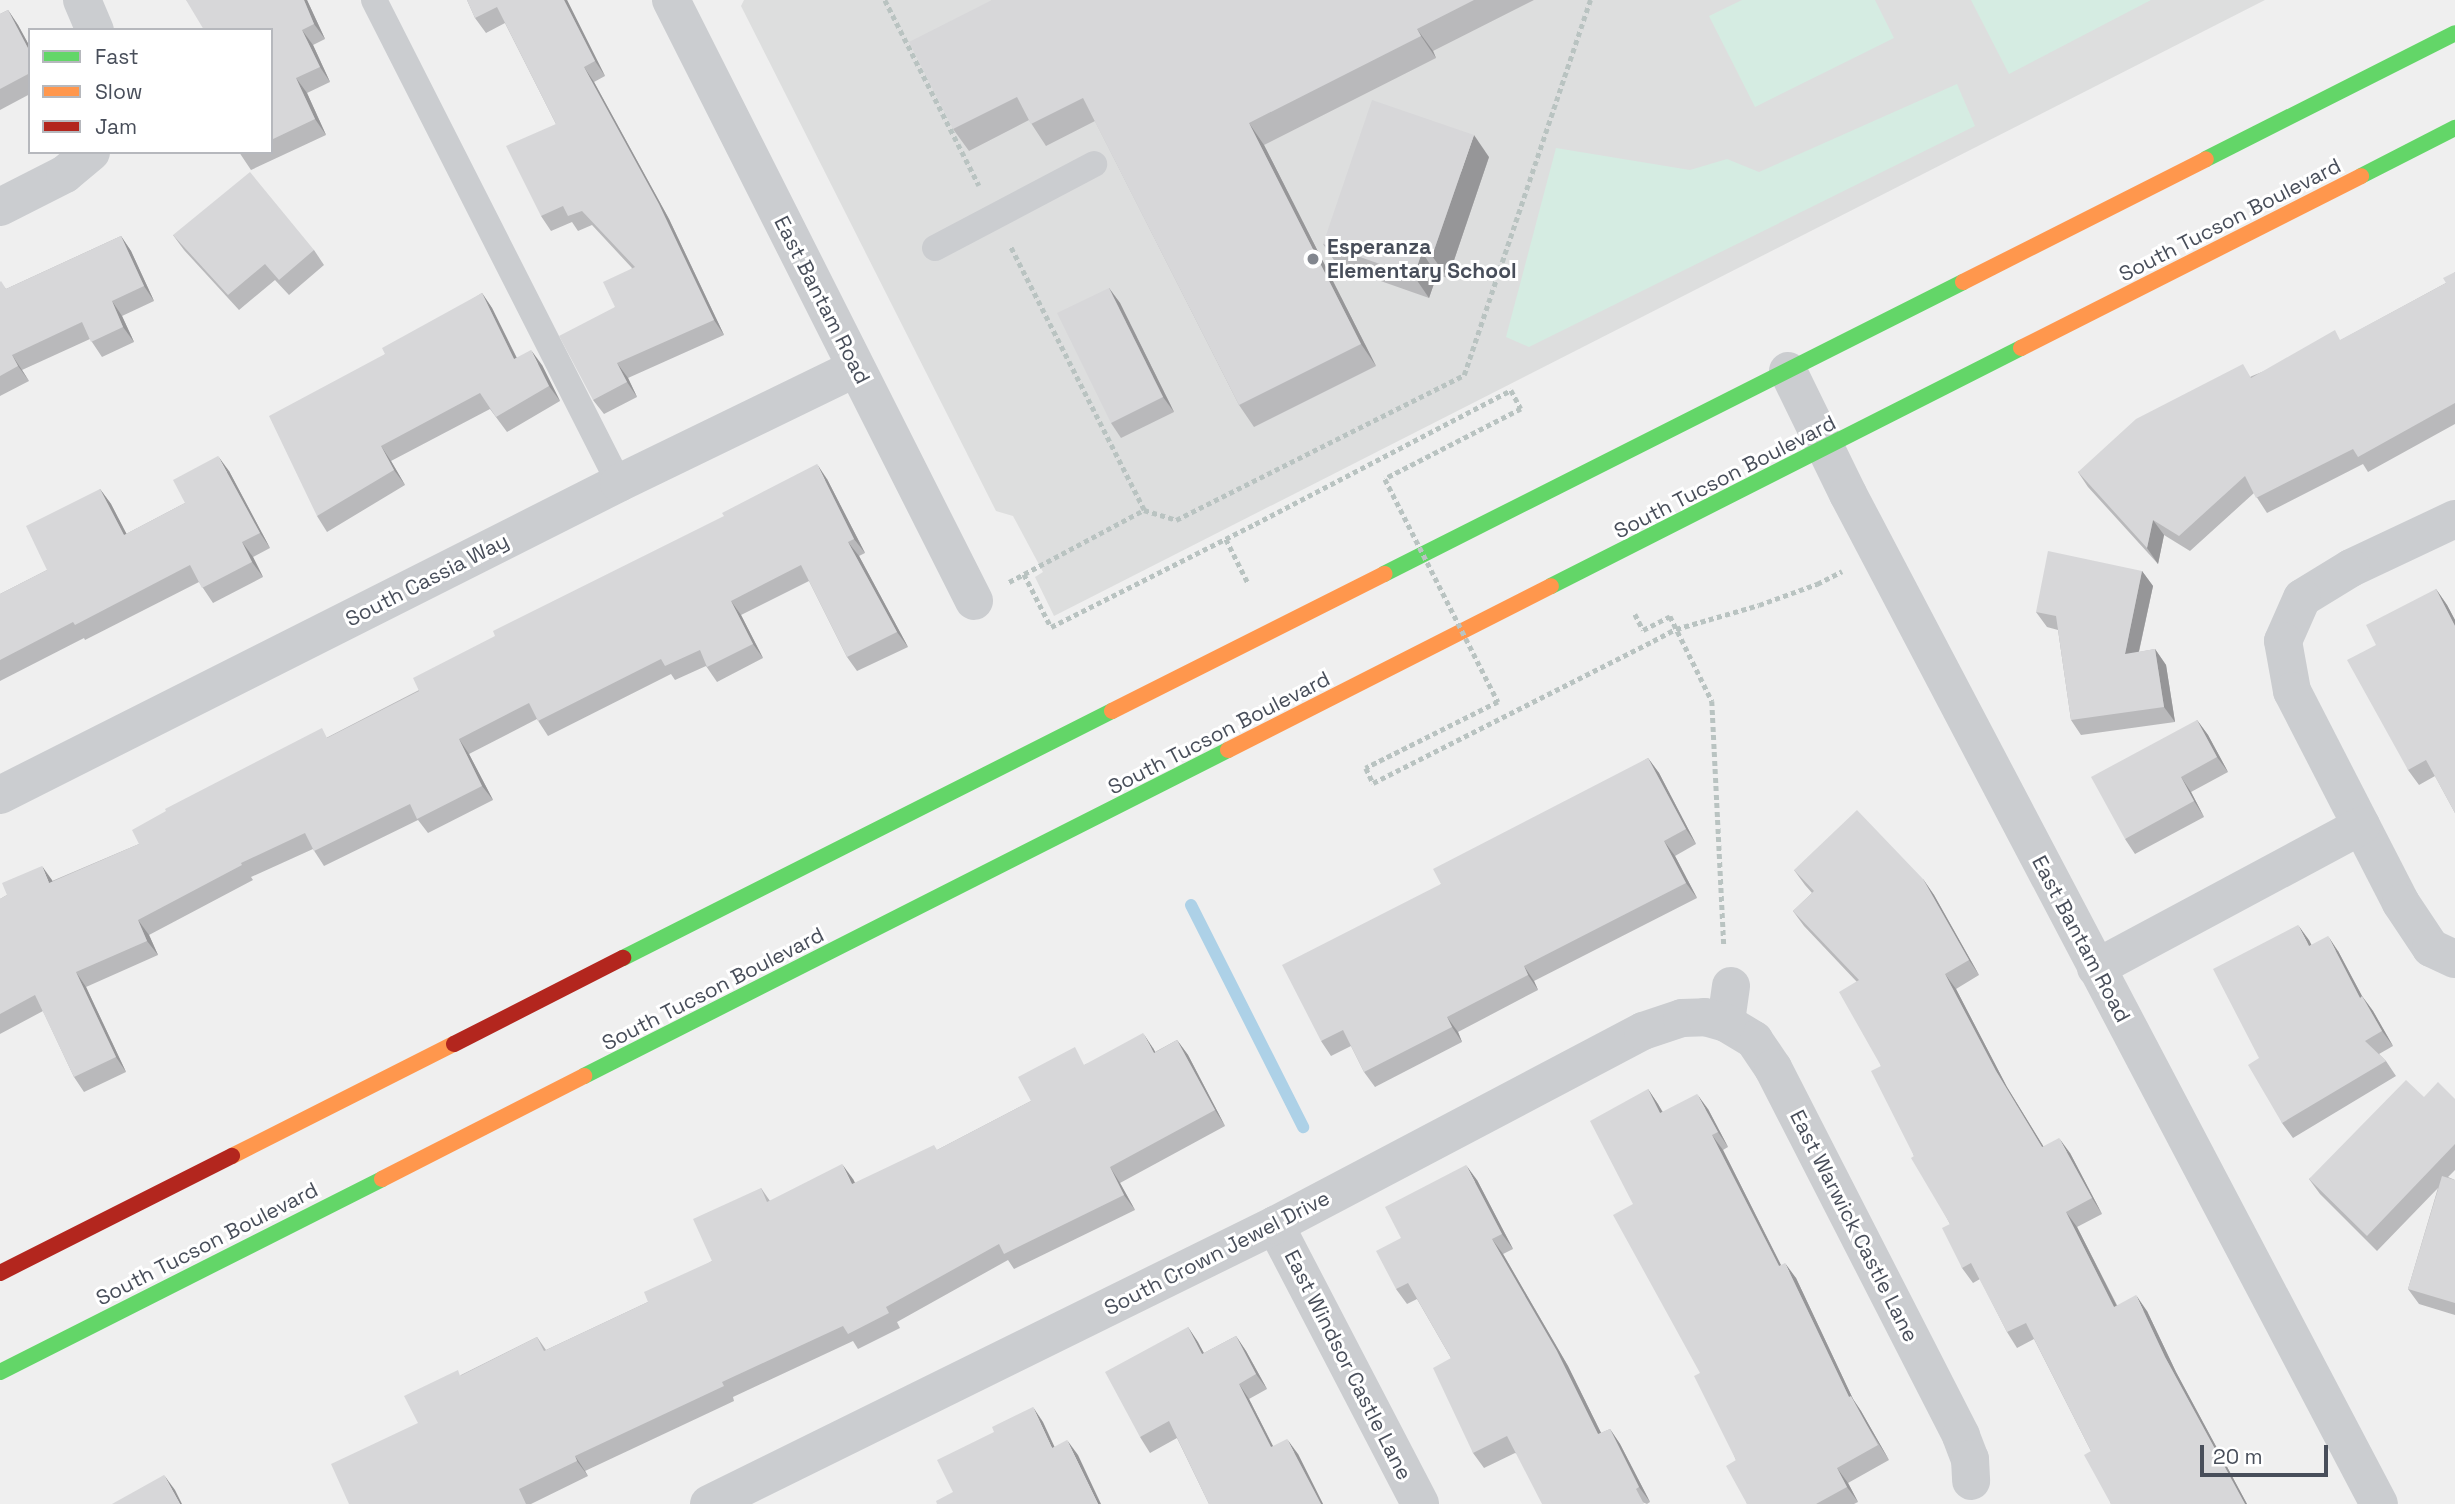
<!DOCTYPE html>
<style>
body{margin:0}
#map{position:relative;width:2455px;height:1504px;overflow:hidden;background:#efefef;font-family:"Space Grotesk",sans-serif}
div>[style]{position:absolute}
.education>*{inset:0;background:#dddede}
.green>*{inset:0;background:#d5ece2}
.stream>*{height:12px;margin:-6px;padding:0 6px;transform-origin:6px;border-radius:6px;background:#add1e7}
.path>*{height:4.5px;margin-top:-2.25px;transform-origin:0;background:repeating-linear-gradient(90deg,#b9c3c1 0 5px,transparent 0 8.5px)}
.lane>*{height:26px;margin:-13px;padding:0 13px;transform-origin:13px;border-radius:13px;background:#cbcdd0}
.street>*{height:38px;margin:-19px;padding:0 19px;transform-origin:19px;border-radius:19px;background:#cbcdd0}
.fast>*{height:16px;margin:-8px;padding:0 8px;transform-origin:8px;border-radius:8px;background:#63d668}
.slow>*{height:16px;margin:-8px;padding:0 8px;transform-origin:8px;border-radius:8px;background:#ff974d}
.jam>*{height:16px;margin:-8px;padding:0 8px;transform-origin:8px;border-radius:8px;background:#b3261e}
.path-bridge>*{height:4.5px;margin-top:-2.25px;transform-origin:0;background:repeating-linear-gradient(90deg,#b9c3c1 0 5px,transparent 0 8.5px)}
.wall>*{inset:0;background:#b9b9bb}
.shaded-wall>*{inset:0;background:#969698}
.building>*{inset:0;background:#d7d7d9}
.dots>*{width:19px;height:19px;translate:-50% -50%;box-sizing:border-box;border:4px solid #fff;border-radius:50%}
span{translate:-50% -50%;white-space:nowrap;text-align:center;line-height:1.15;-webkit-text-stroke:6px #fff;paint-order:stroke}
.street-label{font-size:21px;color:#484e5a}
.poi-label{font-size:21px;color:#484e5a;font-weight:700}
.left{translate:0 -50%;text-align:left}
.legend{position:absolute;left:28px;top:28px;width:245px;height:126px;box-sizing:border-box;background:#fff;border:2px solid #b6b8bd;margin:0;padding:9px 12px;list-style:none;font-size:21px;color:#484e5a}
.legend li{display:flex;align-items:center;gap:14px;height:35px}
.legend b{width:35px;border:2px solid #b6b8bd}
.scale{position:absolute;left:2200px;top:1445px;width:128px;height:32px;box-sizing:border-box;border:4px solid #484e5a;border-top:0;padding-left:9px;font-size:21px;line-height:24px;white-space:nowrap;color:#484e5a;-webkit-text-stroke:5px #fff;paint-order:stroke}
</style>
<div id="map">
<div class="education">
<i style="clip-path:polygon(744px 0,2265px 0,1054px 616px,1035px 577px,1043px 572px,1013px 516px,996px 511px,741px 6px)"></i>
</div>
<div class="green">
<i style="clip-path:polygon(1742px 0,1875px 0,1894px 38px,1755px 107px,1709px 16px)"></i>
<i style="clip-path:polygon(1971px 0,2151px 0,2009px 74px)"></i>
<i style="clip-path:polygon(1957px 84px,1975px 126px,1529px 347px,1506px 337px,1556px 148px,1690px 170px,1727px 159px,1759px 172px)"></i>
</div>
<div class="stream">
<i style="left:1191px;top:905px;width:249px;rotate:63.2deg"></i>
</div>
<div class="path">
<i style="left:885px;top:0;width:208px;rotate:63.1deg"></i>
<i style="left:1144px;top:510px;width:34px;rotate:17deg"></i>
<i style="left:1176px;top:520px;width:322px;rotate:-26.7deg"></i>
<i style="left:1464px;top:375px;width:396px;rotate:-71.4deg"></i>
<i style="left:1226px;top:539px;width:49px;rotate:63.4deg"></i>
<i style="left:1024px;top:574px;width:59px;rotate:63deg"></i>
<i style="left:1051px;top:627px;width:229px;rotate:-26.8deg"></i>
<i style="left:1009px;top:582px;width:153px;rotate:-28.1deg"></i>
<i style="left:1144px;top:510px;width:296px;rotate:-116.9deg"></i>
<i style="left:1635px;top:614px;width:18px;rotate:63deg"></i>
<i style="left:1643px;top:630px;width:30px;rotate:-27deg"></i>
<i style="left:1670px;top:616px;width:95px;rotate:63.7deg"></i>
<i style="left:1712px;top:701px;width:246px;rotate:87.2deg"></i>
<i style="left:1653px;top:641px;width:26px;rotate:-28deg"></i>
<i style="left:1676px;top:629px;width:86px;rotate:-16.1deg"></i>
<i style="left:1759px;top:605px;width:62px;rotate:-19.9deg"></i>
<i style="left:1817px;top:584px;width:28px;rotate:-27deg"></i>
</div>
<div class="lane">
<i style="left:374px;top:0;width:542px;rotate:63.1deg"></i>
<i style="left:935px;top:248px;width:180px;rotate:-27.8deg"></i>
</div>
<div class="street">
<i style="left:82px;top:0;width:33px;rotate:67deg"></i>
<i style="left:671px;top:0;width:673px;rotate:63.24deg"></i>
<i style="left:0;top:207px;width:73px;rotate:-26.9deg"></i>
<i style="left:65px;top:174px;width:34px;rotate:-40deg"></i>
<i style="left:1788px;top:371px;width:137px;rotate:64deg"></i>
<i style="left:1848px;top:494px;width:1141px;rotate:62.27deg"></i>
<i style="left:2455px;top:519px;width:115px;rotate:154.8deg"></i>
<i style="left:2351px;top:568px;width:57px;rotate:148.5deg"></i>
<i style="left:2302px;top:598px;width:47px;rotate:113.8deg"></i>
<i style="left:2283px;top:641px;width:51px;rotate:79.8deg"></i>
<i style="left:2292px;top:691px;width:238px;rotate:62.8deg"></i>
<i style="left:2401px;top:903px;width:54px;rotate:56.3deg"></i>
<i style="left:2431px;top:948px;width:26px;rotate:25deg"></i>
<i style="left:0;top:795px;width:693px;rotate:-26.75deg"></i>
<i style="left:619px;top:483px;width:263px;rotate:-25.9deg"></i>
<i style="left:2096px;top:968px;width:301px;rotate:-28.2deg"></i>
<i style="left:1731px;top:986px;width:37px;rotate:98deg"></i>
<i style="left:1726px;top:1023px;width:33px;rotate:31deg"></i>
<i style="left:1754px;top:1040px;width:34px;rotate:56deg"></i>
<i style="left:1773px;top:1068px;width:413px;rotate:62.9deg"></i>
<i style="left:1961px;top:1436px;width:25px;rotate:69deg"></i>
<i style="left:1970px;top:1459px;width:22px;rotate:87deg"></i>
<i style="left:1275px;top:1225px;width:314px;rotate:62.5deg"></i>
<i style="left:709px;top:1504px;width:631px;rotate:-26.24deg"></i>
<i style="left:1275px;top:1225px;width:416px;rotate:-27.8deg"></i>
<i style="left:1643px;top:1031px;width:41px;rotate:-18.4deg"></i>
<i style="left:1682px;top:1018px;width:23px;rotate:-2deg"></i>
<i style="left:1705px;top:1017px;width:22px;rotate:16deg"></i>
</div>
<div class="fast">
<i style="left:2206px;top:159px;width:279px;rotate:-26.8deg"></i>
<i style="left:2361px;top:176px;width:106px;rotate:-27.1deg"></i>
<i style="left:1384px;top:574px;width:648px;rotate:-26.76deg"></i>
<i style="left:1551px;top:586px;width:527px;rotate:-26.86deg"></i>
<i style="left:623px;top:958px;width:548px;rotate:-26.8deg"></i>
<i style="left:584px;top:1076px;width:722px;rotate:-26.85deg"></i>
<i style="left:0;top:1372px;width:428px;rotate:-26.8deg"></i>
</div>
<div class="slow">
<i style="left:1963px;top:282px;width:272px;rotate:-26.8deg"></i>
<i style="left:2021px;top:348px;width:381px;rotate:-26.8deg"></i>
<i style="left:1112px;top:711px;width:305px;rotate:-26.7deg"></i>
<i style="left:1228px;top:750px;width:362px;rotate:-26.9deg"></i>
<i style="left:232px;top:1156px;width:249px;rotate:-26.8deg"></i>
<i style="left:382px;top:1179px;width:227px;rotate:-27deg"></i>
</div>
<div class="jam">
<i style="left:454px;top:1044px;width:190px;rotate:-27deg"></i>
<i style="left:0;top:1273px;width:260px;rotate:-26.8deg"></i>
</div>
<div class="path-bridge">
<i style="left:1255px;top:524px;width:289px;rotate:-27.6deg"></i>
<i style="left:1511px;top:390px;width:21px;rotate:62deg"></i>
<i style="left:1521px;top:409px;width:153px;rotate:152.8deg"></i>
<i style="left:1385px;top:479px;width:250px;rotate:63.1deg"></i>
<i style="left:1498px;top:702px;width:148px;rotate:153.4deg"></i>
<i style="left:1366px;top:768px;width:17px;rotate:65deg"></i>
<i style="left:1373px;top:783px;width:314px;rotate:-26.9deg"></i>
</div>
<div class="wall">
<i style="clip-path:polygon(186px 0,307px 0,325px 39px,313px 45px,330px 82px,307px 93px,326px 135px,251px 170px,239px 152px,271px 152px,271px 30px)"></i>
<i style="clip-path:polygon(467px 0,567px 0,605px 76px,594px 82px,669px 219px,724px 335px,628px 378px,637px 397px,604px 414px,593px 400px,615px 307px,632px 268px,592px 225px,578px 231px,572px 222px,551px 231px,541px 216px,556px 124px,505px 23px,486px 33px,475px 18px)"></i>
<i style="clip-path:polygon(992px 0,1534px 0,1433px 51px,1436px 58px,1264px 145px,1376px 366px,1254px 427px,1239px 405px,1095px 121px,1046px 146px,1029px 120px,969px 151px,953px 129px)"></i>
<i style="clip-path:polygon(8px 10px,18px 25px,30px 47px,30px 94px,0 110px,0 14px)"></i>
<i style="clip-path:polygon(1489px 157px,1448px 278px,1437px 275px,1429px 298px,1338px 266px,1323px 244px)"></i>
<i style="clip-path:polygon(173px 235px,314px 250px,324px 265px,289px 295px,275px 280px,239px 310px,184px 250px)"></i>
<i style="clip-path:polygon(121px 236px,131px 251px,154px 301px,122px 316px,134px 342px,102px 357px,90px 339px,22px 370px,29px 381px,0 396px,0 282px,6px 289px)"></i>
<i style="clip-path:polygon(2455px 272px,2455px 424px,2368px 472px,2363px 464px,2267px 513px,2254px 493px,2190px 551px,2164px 535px,2158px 564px,2088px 487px,2078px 472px,2252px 376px,2341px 340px,2446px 283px)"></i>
<i style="clip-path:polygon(1109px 288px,1120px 303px,1174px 412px,1121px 438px,1111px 423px)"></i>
<i style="clip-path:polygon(482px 293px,492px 308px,517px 358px,542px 365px,560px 401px,507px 432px,490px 409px,391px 461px,405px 485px,327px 532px,317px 516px,385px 354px)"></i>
<i style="clip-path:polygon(229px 471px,270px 548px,253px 557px,263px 577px,213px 603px,199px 582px,85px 640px,84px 638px,0 681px,0 594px,47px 570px,100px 489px,111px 504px,126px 534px,185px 503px)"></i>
<i style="clip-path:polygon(827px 479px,865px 553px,859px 556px,908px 647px,857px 671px,847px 657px,809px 581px,741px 615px,763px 658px,717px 682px,706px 666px,675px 680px,671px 674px,548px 736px,537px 719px,469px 754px,493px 800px,428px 833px,418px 820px,324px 866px,313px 849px,251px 877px,253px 880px,149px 935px,158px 955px,86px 987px,126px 1072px,84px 1092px,74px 1077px,43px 1011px,0 1034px,0 899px,7px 895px,52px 881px,139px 844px,328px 737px)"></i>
<i style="clip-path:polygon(2142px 571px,2153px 586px,2139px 652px,2155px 649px,2166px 665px,2175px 722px,2081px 735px,2071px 720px,2058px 630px,2047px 627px,2036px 612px)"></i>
<i style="clip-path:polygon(2436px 589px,2447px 605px,2455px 620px,2455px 813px,2435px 776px,2419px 785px,2408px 770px,2376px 645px)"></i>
<i style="clip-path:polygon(2197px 720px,2208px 735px,2228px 772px,2191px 792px,2204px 817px,2135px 854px,2125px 839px)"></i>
<i style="clip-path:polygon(1648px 758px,1659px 773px,1696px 844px,1675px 856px,1697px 898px,1534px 981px,1538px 990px,1458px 1032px,1462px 1042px,1375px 1087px,1364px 1072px,1351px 1046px,1331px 1056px,1321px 1041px,1441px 884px)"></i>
<i style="clip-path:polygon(1794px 870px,1923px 879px,1934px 895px,1979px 975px,1956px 989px,2007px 1087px,2043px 1146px,2070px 1153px,2102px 1214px,2077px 1227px,2117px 1305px,2147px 1311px,2176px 1372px,2247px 1504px,2111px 1504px,2091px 1451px,2034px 1339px,2017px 1348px,2007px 1332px,1980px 1279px,1973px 1283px,1962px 1268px,1950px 1224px,1914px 1156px,1881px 1066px,1857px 982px,1804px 926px,1793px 911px,1812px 893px,1805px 885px)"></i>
<i style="clip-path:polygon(2309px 940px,2311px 945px,2338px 951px,2362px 996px,2373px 1011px,2393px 1046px,2379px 1054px,2386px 1061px,2396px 1076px,2293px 1138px,2282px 1123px,2259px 1058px)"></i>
<i style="clip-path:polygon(1177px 1040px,1188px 1055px,1225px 1126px,1120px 1183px,1135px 1210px,1014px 1269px,1008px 1260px,897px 1322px,900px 1328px,858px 1349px,853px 1341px,733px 1397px,734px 1401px,585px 1471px,588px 1476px,531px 1504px,349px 1504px,461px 1375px,537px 1337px,546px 1350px,648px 1302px,712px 1261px,761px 1188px,770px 1201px,853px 1179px,855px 1183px,937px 1150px,1031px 1101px,1086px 1064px,1153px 1048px,1155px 1052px)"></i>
<i style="clip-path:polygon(1648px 1089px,1663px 1112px,1708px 1109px,1728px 1147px,1723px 1150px,1781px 1265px,1796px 1278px,1853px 1399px,1861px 1411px,1889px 1460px,1848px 1483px,1858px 1502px,1854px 1504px,1747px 1504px,1736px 1460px,1633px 1204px)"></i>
<i style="clip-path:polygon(2424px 1097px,2455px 1099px,2455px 1170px,2448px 1177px,2455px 1180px,2455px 1315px,2419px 1304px,2408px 1289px,2438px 1188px,2377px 1251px,2320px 1194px,2309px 1179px)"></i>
<i style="clip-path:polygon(1477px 1180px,1513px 1249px,1503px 1254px,1568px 1366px,1601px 1433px,1610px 1429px,1620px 1444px,1650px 1502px,1647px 1504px,1515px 1453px,1484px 1468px,1473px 1453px,1451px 1358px,1417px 1299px,1407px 1304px,1396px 1289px,1401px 1238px)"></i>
<i style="clip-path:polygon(1188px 1327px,1204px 1353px,1236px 1336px,1246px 1351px,1267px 1389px,1249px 1399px,1273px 1446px,1298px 1454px,1323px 1504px,1209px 1504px,1177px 1438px,1150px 1453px,1140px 1437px)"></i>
</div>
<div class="shaded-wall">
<i style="clip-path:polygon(304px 0,307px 0,325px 39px,314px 24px)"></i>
<i style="clip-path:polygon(564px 0,567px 0,605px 76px,595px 61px)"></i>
<i style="clip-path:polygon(8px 10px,18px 25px,30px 47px,30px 52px)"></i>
<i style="clip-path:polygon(1417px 29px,1433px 51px,1436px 58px,1421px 36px)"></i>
<i style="clip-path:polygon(302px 30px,313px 45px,330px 82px,320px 67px)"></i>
<i style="clip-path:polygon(584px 67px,594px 82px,669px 219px,724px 335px,714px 320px)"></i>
<i style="clip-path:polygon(296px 78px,307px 93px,326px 135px,315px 119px)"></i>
<i style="clip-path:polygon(1249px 123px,1264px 145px,1376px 366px,1361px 344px)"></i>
<i style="clip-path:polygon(1474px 135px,1489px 157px,1448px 278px,1432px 256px)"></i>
<i style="clip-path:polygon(121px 236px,131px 251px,154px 301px,144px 286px)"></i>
<i style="clip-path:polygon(1422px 252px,1437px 275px,1429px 298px,1414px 276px)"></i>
<i style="clip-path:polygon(1109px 288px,1120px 303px,1174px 412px,1163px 397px)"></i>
<i style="clip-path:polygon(482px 293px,492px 308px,525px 375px,514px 359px)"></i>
<i style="clip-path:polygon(112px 301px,122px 316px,134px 342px,123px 327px)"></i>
<i style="clip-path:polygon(531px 350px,542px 365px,560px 401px,549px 386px)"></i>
<i style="clip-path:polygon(12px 355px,22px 370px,29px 381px,18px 366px)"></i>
<i style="clip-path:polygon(617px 363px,628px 378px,637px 397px,627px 382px)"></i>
<i style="clip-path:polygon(381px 446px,391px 461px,405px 485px,394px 470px)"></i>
<i style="clip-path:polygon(218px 456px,229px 471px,270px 548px,260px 533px)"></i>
<i style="clip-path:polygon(817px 464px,827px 479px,865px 553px,854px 539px)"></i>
<i style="clip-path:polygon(100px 489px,111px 504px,135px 550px,124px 535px)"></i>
<i style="clip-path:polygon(2153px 520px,2164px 535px,2158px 564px,2147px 548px)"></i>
<i style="clip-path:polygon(242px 542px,253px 557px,263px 577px,252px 562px)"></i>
<i style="clip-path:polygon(848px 542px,859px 556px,908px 647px,897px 632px)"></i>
<i style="clip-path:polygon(2142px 571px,2153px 586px,2135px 669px,2125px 654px)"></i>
<i style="clip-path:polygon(2436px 589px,2447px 605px,2455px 620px,2455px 626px)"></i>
<i style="clip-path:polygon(731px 601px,741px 615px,763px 658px,753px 644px)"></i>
<i style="clip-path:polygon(2155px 649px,2166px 665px,2175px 722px,2164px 707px)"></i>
<i style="clip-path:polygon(2197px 720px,2208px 735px,2228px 772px,2217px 757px)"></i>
<i style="clip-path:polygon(459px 739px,469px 754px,493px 800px,482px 786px)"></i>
<i style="clip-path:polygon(1648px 758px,1659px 773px,1696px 844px,1686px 829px)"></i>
<i style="clip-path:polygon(2181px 777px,2191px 792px,2204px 817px,2194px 801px)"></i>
<i style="clip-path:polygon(1664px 841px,1675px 856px,1697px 898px,1686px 883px)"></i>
<i style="clip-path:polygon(42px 866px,52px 880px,59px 898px,49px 883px)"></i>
<i style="clip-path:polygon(1923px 879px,1934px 895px,1979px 975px,1969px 960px)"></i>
<i style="clip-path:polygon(138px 920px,149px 935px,158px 955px,147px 941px)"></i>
<i style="clip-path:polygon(2298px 925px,2309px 940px,2320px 962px,2309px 946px)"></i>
<i style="clip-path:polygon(2328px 936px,2338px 951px,2371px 1013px,2360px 998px)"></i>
<i style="clip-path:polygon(1524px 966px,1534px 981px,1538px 990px,1528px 975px)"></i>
<i style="clip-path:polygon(76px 972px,86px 987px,126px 1072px,116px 1057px)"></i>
<i style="clip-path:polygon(1945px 974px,1956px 989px,2007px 1087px,2053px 1162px,2042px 1147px,1996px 1071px)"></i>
<i style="clip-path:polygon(2362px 996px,2373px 1011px,2393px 1046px,2382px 1031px)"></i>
<i style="clip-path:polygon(1447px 1017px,1458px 1032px,1462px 1042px,1452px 1027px)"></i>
<i style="clip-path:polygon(1143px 1033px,1153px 1048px,1164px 1068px,1154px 1053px)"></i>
<i style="clip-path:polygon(1177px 1040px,1188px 1055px,1225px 1126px,1215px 1110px)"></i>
<i style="clip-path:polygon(1648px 1089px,1658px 1104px,1671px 1128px,1660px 1113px)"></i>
<i style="clip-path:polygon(1697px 1094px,1708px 1109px,1728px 1147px,1718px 1132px)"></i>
<i style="clip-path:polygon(1712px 1135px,1723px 1150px,1789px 1281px,1779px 1266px)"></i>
<i style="clip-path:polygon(2059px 1138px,2070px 1153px,2102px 1214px,2092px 1198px)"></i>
<i style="clip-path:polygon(842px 1164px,853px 1179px,863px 1199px,852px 1184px)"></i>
<i style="clip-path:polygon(1466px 1165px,1477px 1180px,1513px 1249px,1502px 1234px)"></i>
<i style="clip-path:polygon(1110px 1167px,1120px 1183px,1135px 1210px,1124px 1195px)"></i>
<i style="clip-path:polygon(2066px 1212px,2077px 1227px,2125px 1322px,2114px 1307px)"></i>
<i style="clip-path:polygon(1492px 1239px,1503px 1254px,1568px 1366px,1609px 1449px,1598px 1434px)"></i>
<i style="clip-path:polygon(1785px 1263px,1796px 1278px,1853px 1399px,1861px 1411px,1889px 1460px,1849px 1397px)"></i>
<i style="clip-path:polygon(2136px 1295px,2147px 1311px,2176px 1372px,2247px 1504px,2245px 1504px,2165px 1357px)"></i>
<i style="clip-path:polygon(1188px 1327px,1198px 1342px,1212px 1369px,1202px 1354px)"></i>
<i style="clip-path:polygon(1236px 1336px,1246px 1351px,1267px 1389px,1256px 1374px)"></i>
<i style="clip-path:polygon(1239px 1384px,1249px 1399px,1281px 1462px,1271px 1447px)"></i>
<i style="clip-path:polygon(1033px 1407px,1043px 1422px,1062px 1463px,1052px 1448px)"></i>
<i style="clip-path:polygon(1610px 1429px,1620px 1444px,1650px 1502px,1639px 1487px)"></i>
<i style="clip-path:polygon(1287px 1439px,1298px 1454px,1323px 1504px,1321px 1504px)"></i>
<i style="clip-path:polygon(1067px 1440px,1078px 1455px,1101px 1504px,1098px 1504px)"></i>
<i style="clip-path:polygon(575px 1456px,585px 1471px,588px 1476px,577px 1461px)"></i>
<i style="clip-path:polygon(1837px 1468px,1848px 1483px,1858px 1502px,1847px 1487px)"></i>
<i style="clip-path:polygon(164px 1475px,175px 1490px,182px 1504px,180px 1504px)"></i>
</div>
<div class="building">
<i style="clip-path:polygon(186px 0,304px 0,314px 24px,302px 30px,320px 67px,296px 78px,315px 119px,271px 140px,271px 30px,204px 30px)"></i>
<i style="clip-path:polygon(467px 0,564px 0,595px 61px,584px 67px,659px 204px,714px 320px,617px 363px,627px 382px,593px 400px,559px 336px,615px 307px,603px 282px,635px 267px,582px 211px,568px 216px,563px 206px,541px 216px,506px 146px,556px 124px,497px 7px,475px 18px)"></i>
<i style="clip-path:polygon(992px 0,1474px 0,1417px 29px,1421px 36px,1249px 123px,1361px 344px,1239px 405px,1083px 98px,1031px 124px,1017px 97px,953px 129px,909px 42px)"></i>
<i style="clip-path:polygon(8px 10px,30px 52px,30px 73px,0 89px,0 14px)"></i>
<i style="clip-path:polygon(1372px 100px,1474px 135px,1432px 256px,1422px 252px,1414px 276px,1323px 244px)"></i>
<i style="clip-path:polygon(250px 172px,314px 250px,279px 280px,265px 264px,228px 295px,173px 235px)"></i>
<i style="clip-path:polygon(121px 236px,144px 286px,112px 301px,123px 327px,91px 342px,82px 322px,12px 355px,18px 366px,0 376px,0 282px,1px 281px,6px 289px)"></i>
<i style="clip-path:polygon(2455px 272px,2455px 403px,2358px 457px,2353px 449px,2256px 498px,2245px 476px,2179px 536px,2153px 520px,2147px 548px,2078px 472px,2136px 419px,2243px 364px,2251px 378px,2335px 330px,2340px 340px,2446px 283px,2443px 278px)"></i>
<i style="clip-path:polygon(1109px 288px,1163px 397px,1111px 423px,1057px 313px)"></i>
<i style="clip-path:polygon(482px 293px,514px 359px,531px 350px,549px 386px,496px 417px,480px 393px,381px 446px,394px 470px,317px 516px,269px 416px,385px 354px,382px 348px)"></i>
<i style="clip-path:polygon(218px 456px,260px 533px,242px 542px,252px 562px,202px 588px,190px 565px,75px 625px,73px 622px,0 660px,0 594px,47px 570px,26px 526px,100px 489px,124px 535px,185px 503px,173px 480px)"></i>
<i style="clip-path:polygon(817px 464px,854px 539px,848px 542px,897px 632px,847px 657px,801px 565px,731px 601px,753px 644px,707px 667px,700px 650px,665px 666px,661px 659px,538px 721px,529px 703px,459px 739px,482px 786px,417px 819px,410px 804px,314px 851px,305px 833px,241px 863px,242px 865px,138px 920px,147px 941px,76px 972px,116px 1057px,74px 1077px,35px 995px,0 1014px,0 899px,7px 895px,2px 883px,42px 866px,49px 883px,139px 844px,132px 830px,166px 811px,165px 809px,322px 728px,327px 738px,419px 691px,413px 678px,495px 636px,493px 631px,724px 516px,722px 513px)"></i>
<i style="clip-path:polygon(2048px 551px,2142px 571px,2125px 654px,2155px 649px,2164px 707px,2071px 720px,2056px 616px,2036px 612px)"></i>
<i style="clip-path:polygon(2436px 589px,2455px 626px,2455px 813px,2426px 760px,2408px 770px,2347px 660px,2376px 645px,2366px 625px)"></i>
<i style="clip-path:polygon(2197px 720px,2217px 757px,2181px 777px,2194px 801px,2125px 839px,2091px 777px)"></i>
<i style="clip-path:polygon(1648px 758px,1686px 829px,1664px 841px,1686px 883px,1524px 966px,1528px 975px,1447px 1017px,1452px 1027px,1364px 1072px,1343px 1030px,1321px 1041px,1282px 965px,1441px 884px,1433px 869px)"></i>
<i style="clip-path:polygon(1857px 810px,1923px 879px,1969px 960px,1945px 974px,1996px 1071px,2042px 1147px,2059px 1138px,2092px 1198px,2066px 1212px,2114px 1307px,2136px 1295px,2165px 1357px,2245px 1504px,2111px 1504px,2084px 1455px,2091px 1451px,2026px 1323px,2007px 1332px,1971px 1263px,1962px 1268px,1942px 1228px,1950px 1224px,1911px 1158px,1914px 1156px,1871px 1071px,1881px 1066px,1839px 992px,1859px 980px,1793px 911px,1814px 891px,1794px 870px)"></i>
<i style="clip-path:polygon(2298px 925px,2309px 946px,2328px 936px,2360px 998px,2362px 996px,2382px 1031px,2365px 1041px,2386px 1061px,2282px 1123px,2248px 1065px,2259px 1058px,2213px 969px)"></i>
<i style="clip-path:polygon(1143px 1033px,1154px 1053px,1177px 1040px,1215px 1110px,1110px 1167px,1124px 1195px,1004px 1254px,999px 1244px,886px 1307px,889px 1313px,848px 1334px,843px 1326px,722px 1382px,724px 1386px,575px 1456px,577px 1461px,519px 1489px,526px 1504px,349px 1504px,331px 1464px,418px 1423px,404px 1396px,458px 1370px,460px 1376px,537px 1337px,544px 1351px,648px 1302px,644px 1292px,712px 1261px,693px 1219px,761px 1188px,767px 1202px,842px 1164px,852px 1184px,934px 1145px,937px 1150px,1031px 1101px,1018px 1077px,1075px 1047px,1084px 1065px)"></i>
<i style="clip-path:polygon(2406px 1080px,2424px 1097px,2438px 1082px,2455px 1099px,2455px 1144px,2367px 1236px,2309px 1179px)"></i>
<i style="clip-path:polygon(1648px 1089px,1660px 1113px,1697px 1094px,1718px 1132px,1712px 1135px,1779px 1266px,1785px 1263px,1849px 1397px,1851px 1396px,1878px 1445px,1837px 1468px,1847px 1487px,1816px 1504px,1747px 1504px,1726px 1466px,1736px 1460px,1694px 1376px,1700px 1373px,1613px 1215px,1633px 1204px,1590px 1121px)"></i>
<i style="clip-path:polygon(1466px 1165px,1502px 1234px,1492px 1239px,1557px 1351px,1598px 1434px,1610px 1429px,1639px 1487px,1636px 1489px,1644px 1504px,1542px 1504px,1507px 1436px,1473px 1453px,1433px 1368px,1451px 1358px,1408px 1283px,1396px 1289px,1376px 1251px,1401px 1238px,1385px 1207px)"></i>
<i style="clip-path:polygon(2442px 1176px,2455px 1180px,2455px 1303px,2408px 1289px)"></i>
<i style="clip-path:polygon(1188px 1327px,1202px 1354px,1236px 1336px,1256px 1374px,1239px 1384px,1271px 1447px,1287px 1439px,1321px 1504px,1209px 1504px,1169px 1421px,1140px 1437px,1105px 1372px)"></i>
<i style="clip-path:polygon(1033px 1407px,1052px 1448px,1067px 1440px,1098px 1504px,937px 1504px,936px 1501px,953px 1492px,937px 1460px,994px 1432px,992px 1427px)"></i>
<i style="clip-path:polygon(164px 1475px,180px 1504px,112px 1504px)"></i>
</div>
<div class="dots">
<i style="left:1313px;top:259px;background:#82868e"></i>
</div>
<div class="street-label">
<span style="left:2230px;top:220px;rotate:-27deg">South Tucson Boulevard</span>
<span style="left:822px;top:300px;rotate:63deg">East Bantam Road</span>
<span style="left:1725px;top:477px;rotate:-27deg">South Tucson Boulevard</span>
<span style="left:427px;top:580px;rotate:-27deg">South Cassia Way</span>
<span style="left:1219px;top:733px;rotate:-27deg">South Tucson Boulevard</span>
<span style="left:2081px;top:939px;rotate:62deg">East Bantam Road</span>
<span style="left:713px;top:989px;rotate:-27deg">South Tucson Boulevard</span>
<span style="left:1854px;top:1226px;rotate:63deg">East Warwick Castle Lane</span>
<span style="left:207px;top:1244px;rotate:-27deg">South Tucson Boulevard</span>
<span style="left:1217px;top:1253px;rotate:-27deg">South Crown Jewel Drive</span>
<span style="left:1348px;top:1365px;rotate:63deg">East Windsor Castle Lane</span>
</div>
<div class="poi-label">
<span class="left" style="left:1327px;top:259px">Esperanza<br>Elementary School</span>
</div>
<ul class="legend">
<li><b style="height:9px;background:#63d668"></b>Fast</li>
<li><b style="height:9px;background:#ff974d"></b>Slow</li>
<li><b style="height:9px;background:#b3261e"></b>Jam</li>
</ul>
<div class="scale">20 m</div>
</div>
